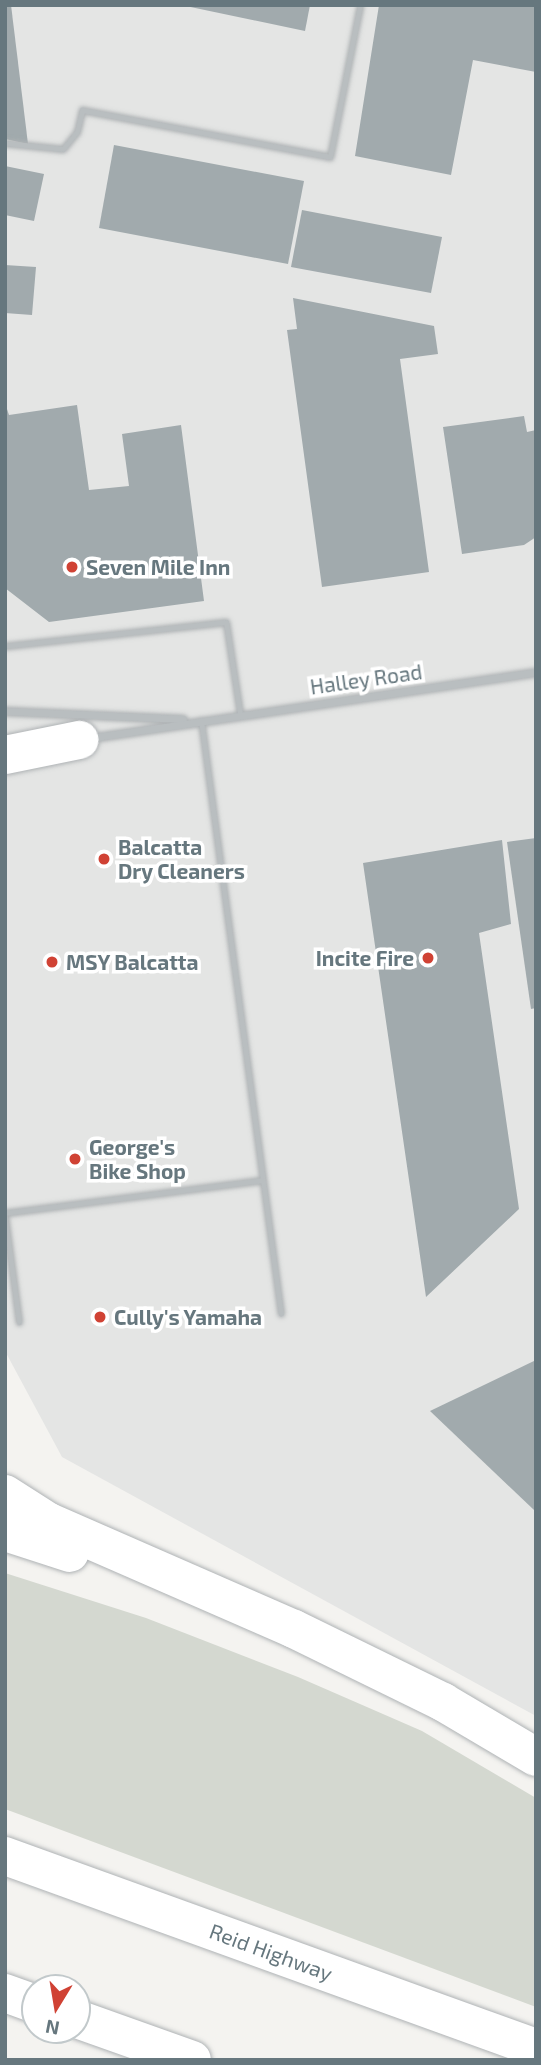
<!DOCTYPE html>
<style>
body{margin:0}
#map{position:relative;width:541px;height:2065px;overflow:hidden;background:#f4f3f0;font-family:"Exo 2",sans-serif}
div>[style]{position:absolute}
.built>*{inset:0;background:#e4e5e4}
.green>*{inset:0;background:#d4d8d0}
.building>*{inset:0;background:#a1aaad}
.roads{filter:drop-shadow(0 0 2px #afb3b5) drop-shadow(0 0 2px #afb3b5)}
.lane>*{height:5px;margin:-2.5px;padding:0 2.5px;transform-origin:2.5px;border-radius:2.5px;background:#b9bec0}
.street>*{height:7px;margin:-3.5px;padding:0 3.5px;transform-origin:3.5px;border-radius:3.5px;background:#b9bec0}
.highway>*{height:38px;margin:-19px;padding:0 19px;transform-origin:19px;border-radius:19px;background:#fff}
.dots>*{width:19px;height:19px;translate:-50% -50%;box-sizing:border-box;border:4px solid #fff;border-radius:50%}
span{translate:-50% -50%;white-space:nowrap;text-align:center;line-height:1.15;-webkit-text-stroke:7px #fff;paint-order:stroke}
.poi-label{font-size:21px;color:#66777e;font-weight:700}
.left{translate:0 -50%;text-align:left}
.right{translate:-100% -50%;text-align:right}
.street-label{font-size:21px;color:#66777e}
.frame{position:absolute;inset:0;border:7px solid #66777e;pointer-events:none}
.north{position:absolute;left:21px;top:1974px;width:70px;height:70px;box-sizing:border-box;background:#fff;border:2px solid #c2c9cb;border-radius:50%;rotate:191deg;font-size:19px;font-weight:700;line-height:28px;text-align:center;color:#66777e}
.north::after{content:'';display:block;margin:auto;width:24px;height:32px;background:#d04234;clip-path:polygon(50% 0,100% 100%,50% 72%,0 100%)}
</style>
<div id="map">
<div class="built">
<i style="clip-path:polygon(5px 5px,536px 5px,536px 1716px,62px 1457px,5px 1351px)"></i>
</div>
<div class="green">
<i style="clip-path:polygon(5px 1573px,146px 1618px,298px 1677px,422px 1731px,536px 1798px,536px 2007px,5px 1809px)"></i>
</div>
<div class="building">
<i style="clip-path:polygon(5px 5px,11px 5px,28px 144px,5px 139px)"></i>
<i style="clip-path:polygon(181px 5px,310px 5px,305px 31px)"></i>
<i style="clip-path:polygon(379px 5px,536px 5px,536px 72px,473px 60px,451px 175px,355px 156px)"></i>
<i style="clip-path:polygon(114px 145px,304px 181px,288px 264px,99px 228px)"></i>
<i style="clip-path:polygon(5px 166px,44px 174px,34px 221px,5px 215px)"></i>
<i style="clip-path:polygon(302px 210px,442px 237px,431px 293px,291px 267px)"></i>
<i style="clip-path:polygon(5px 265px,36px 267px,32px 315px,5px 313px)"></i>
<i style="clip-path:polygon(293px 298px,434px 326px,438px 354px,400px 359px,429px 572px,322px 587px,287px 330px,297px 329px)"></i>
<i style="clip-path:polygon(5px 403px,9px 415px,77px 405px,89px 490px,129px 486px,122px 434px,181px 425px,204px 601px,49px 622px,5px 588px)"></i>
<i style="clip-path:polygon(524px 416px,527px 432px,536px 430px,536px 537px,524px 545px,462px 554px,443px 427px)"></i>
<i style="clip-path:polygon(536px 838px,536px 1008px,531px 1009px,507px 842px)"></i>
<i style="clip-path:polygon(502px 840px,511px 924px,479px 933px,519px 1209px,426px 1297px,363px 863px)"></i>
<i style="clip-path:polygon(536px 1360px,536px 1509px,534px 1510px,430px 1411px)"></i>
</div>
<div class="roads">
<div class="lane">
<i style="left:5px;top:143px;width:58px;rotate:5.9deg"></i>
<i style="left:63px;top:149px;width:22px;rotate:-51deg"></i>
<i style="left:77px;top:132px;width:23px;rotate:-77deg"></i>
<i style="left:82px;top:110px;width:252px;rotate:10.7deg"></i>
<i style="left:330px;top:157px;width:155px;rotate:-78.8deg"></i>
<i style="left:5px;top:646px;width:222px;rotate:-6.2deg"></i>
<i style="left:226px;top:622px;width:93px;rotate:81.3deg"></i>
<i style="left:201px;top:720px;width:599px;rotate:82.33deg"></i>
<i style="left:5px;top:1213px;width:260px;rotate:-7.3deg"></i>
<i style="left:5px;top:1217px;width:106px;rotate:82.4deg"></i>
</div>
<div class="street">
<i style="left:5px;top:711px;width:178px;rotate:2.6deg"></i>
<i style="left:90px;top:738px;width:451px;rotate:-8.4deg"></i>
</div>
<div class="highway">
<i style="left:5px;top:755px;width:76px;rotate:-11.5deg"></i>
<i style="left:5px;top:1494px;width:52px;rotate:32.5deg"></i>
<i style="left:49px;top:1522px;width:267px;rotate:23.6deg"></i>
<i style="left:294px;top:1629px;width:166px;rotate:26.1deg"></i>
<i style="left:443px;top:1702px;width:108px;rotate:30.6deg"></i>
<i style="left:5px;top:1532px;width:68px;rotate:17.9deg"></i>
<i style="left:5px;top:1856px;width:565px;rotate:19.88deg"></i>
<i style="left:5px;top:1993px;width:32px;rotate:20deg"></i>
<i style="left:77px;top:2019px;width:122px;rotate:19.6deg"></i>
</div>
</div>
<div class="dots">
<i style="left:72px;top:567px;background:#d04234"></i>
<i style="left:104px;top:859px;background:#d04234"></i>
<i style="left:428px;top:958px;background:#d04234"></i>
<i style="left:52px;top:962px;background:#d04234"></i>
<i style="left:75px;top:1159px;background:#d04234"></i>
<i style="left:100px;top:1317px;background:#d04234"></i>
</div>
<div class="poi-label">
<span class="left" style="left:86px;top:567px">Seven Mile Inn</span>
<span class="left" style="left:118px;top:859px">Balcatta<br>Dry Cleaners</span>
<span class="right" style="left:414px;top:958px">Incite Fire</span>
<span class="left" style="left:66px;top:962px">MSY Balcatta</span>
<span class="left" style="left:89px;top:1159px">George's<br>Bike Shop</span>
<span class="left" style="left:114px;top:1317px">Cully's Yamaha</span>
</div>
<div class="street-label">
<span style="left:366px;top:679px;rotate:-8deg">Halley Road</span>
<span style="left:271px;top:1952px;rotate:20deg">Reid Highway</span>
</div>
<div class="frame"></div>
<div class="north">N</div>
</div>
